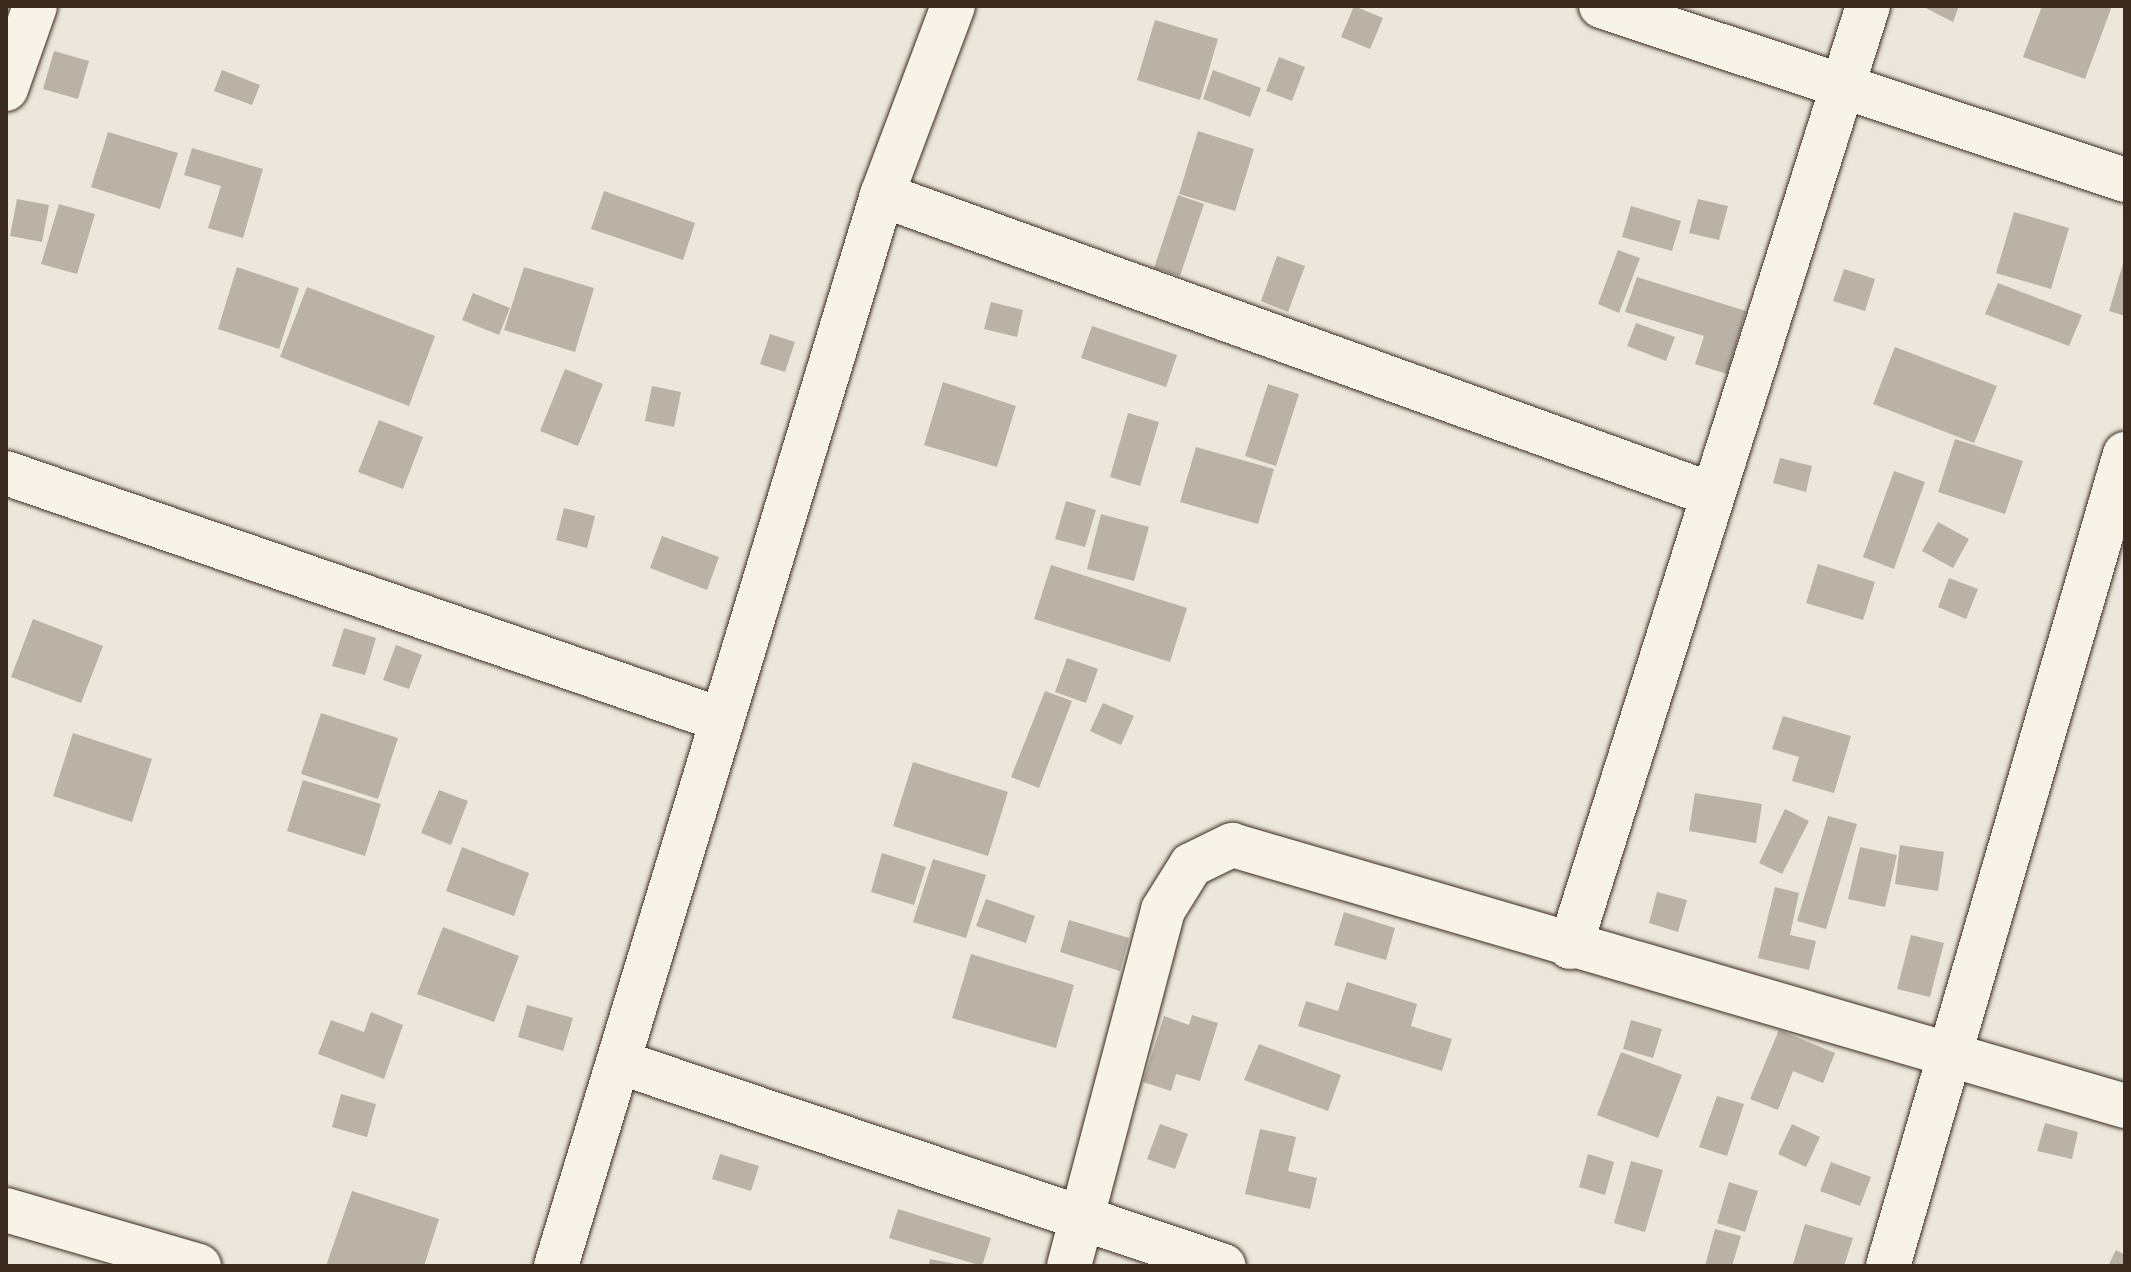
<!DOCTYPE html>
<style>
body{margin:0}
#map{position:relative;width:2131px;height:1272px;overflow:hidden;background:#ece7dc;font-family:Dekko,sans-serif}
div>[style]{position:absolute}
.building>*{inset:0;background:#bab2a7}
.roads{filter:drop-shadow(0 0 2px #3b2a1e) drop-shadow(0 0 2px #3b2a1e)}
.minor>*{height:44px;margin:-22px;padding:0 22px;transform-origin:22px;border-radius:22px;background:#f7f3e8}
span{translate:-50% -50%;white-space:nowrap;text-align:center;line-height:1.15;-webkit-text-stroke:6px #f7f3e8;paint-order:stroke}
.frame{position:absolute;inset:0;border:8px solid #3b2a1e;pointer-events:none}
</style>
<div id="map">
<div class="building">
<i style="clip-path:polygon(1354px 6px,1383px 18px,1370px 49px,1341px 37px)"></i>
<i style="clip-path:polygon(1922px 6px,1959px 6px,1953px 22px)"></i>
<i style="clip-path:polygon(2042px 6px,2112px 6px,2085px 79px,2023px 57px)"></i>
<i style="clip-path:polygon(1155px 20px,1218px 39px,1200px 100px,1137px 80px)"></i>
<i style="clip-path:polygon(54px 51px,89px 61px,78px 99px,43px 89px)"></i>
<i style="clip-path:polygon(1279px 57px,1305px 67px,1292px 101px,1266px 91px)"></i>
<i style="clip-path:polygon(222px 70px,260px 85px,252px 105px,214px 91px)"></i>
<i style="clip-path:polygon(1213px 70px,1261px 88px,1250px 117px,1203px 99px)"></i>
<i style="clip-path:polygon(1198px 131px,1254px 149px,1235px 211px,1179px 194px)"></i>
<i style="clip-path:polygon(108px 132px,178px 153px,160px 209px,91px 187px)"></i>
<i style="clip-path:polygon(192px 148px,263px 169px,243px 238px,208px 228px,221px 186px,184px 175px)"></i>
<i style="clip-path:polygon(604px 191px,695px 223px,683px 260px,591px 229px)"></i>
<i style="clip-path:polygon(1178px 195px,1204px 204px,1180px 276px,1154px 268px)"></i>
<i style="clip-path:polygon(17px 199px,49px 205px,42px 242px,10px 236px)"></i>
<i style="clip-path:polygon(1698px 199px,1728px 206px,1719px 240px,1689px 233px)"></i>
<i style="clip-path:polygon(59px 204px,95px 214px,77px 274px,41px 264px)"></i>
<i style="clip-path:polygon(1631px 206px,1681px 221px,1672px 251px,1622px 237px)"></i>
<i style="clip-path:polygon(2014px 212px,2069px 228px,2051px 289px,1996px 273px)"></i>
<i style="clip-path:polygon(1618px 250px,1640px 258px,1619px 313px,1598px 304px)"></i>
<i style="clip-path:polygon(1277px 256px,1305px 266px,1288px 312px,1261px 301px)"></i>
<i style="clip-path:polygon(2124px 260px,2125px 260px,2125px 316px,2109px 311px)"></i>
<i style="clip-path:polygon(237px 267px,299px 288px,279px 349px,218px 329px)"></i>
<i style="clip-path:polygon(524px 267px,594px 288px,575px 352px,504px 330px)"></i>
<i style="clip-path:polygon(1844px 269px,1875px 279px,1865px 311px,1833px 301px)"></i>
<i style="clip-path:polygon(1637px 277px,1746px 311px,1727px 374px,1695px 364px,1704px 336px,1625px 312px)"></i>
<i style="clip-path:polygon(1998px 283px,2082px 315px,2069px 346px,1985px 314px)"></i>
<i style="clip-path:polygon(307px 287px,435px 336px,409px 406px,280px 357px)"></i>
<i style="clip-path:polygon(473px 293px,510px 308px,499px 335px,462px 320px)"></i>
<i style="clip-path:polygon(991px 302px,1023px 310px,1017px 337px,984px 329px)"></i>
<i style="clip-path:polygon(1636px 323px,1675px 337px,1666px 361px,1627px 346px)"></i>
<i style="clip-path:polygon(1092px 326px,1177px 355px,1166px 387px,1081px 358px)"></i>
<i style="clip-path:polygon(770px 334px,795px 342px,785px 372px,760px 364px)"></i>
<i style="clip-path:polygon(1895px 347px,1997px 386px,1974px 443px,1873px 404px)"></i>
<i style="clip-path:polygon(565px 369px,603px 384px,578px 446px,540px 431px)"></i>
<i style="clip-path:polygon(943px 382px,1016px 406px,997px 467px,924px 445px)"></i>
<i style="clip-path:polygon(1268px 384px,1299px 394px,1276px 466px,1245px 456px)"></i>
<i style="clip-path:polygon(652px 386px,681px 392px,674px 427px,645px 421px)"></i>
<i style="clip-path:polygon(1128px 413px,1159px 422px,1140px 486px,1110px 477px)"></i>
<i style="clip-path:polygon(379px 420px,423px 437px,403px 489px,358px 472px)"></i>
<i style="clip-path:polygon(1955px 439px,2023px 461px,2005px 514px,1938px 492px)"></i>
<i style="clip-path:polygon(1196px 447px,1274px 469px,1258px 524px,1180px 502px)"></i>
<i style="clip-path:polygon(1780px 458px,1812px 466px,1806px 492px,1773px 483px)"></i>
<i style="clip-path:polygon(1894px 471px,1925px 482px,1894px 569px,1863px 557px)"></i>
<i style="clip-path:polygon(1066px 501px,1096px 510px,1085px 547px,1055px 539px)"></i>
<i style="clip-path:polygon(564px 508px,595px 516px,587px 548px,556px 540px)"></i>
<i style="clip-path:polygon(1101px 514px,1149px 527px,1134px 581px,1087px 569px)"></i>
<i style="clip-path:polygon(1938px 522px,1969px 539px,1953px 568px,1922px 551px)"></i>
<i style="clip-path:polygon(662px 536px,719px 557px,707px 590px,650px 568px)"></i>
<i style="clip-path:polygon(1818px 564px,1875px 582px,1863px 620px,1806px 603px)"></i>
<i style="clip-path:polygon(1051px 565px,1187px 608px,1170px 662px,1034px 619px)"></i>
<i style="clip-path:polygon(1949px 578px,1978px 589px,1966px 619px,1938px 607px)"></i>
<i style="clip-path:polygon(33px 619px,103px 646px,81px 703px,11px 677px)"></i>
<i style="clip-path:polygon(344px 628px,376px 638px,365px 675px,332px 666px)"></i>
<i style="clip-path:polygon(396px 645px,422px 655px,409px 689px,383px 680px)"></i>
<i style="clip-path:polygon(1067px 658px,1098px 669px,1086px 703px,1055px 692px)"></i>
<i style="clip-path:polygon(1045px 691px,1072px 701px,1039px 788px,1011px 777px)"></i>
<i style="clip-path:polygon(1103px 703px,1134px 716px,1121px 745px,1090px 731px)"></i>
<i style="clip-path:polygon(321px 713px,398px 738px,378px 799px,301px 774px)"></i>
<i style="clip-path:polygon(1783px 716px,1851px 736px,1834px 793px,1792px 781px,1799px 757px,1772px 749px)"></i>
<i style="clip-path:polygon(73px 733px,152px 759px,132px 822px,53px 796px)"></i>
<i style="clip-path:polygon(913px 762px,1008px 792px,988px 856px,893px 826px)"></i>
<i style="clip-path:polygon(303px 780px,381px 804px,365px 856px,287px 831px)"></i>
<i style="clip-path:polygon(439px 790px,468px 801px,451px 845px,421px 833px)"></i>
<i style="clip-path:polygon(1695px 793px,1762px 804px,1756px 843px,1689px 831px)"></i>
<i style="clip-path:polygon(1785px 809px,1809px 821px,1782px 874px,1759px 863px)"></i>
<i style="clip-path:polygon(1828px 816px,1857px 824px,1826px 929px,1797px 921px)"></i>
<i style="clip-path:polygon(1900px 845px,1944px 852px,1938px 891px,1895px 884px)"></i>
<i style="clip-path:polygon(462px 847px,529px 873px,514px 916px,446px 891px)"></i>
<i style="clip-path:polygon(1860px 847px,1897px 855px,1885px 907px,1848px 899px)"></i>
<i style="clip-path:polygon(882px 853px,926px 867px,914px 905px,871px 892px)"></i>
<i style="clip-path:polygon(933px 859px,986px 875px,966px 938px,913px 922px)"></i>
<i style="clip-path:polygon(1775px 887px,1799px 893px,1790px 935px,1816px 941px,1809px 970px,1758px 958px)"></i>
<i style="clip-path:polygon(1657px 892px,1687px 900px,1678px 932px,1649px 923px)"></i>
<i style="clip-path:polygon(986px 899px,1035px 916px,1026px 943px,976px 926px)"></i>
<i style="clip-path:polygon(1344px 912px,1395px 928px,1386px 960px,1334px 945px)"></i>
<i style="clip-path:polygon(1069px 920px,1129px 938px,1120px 971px,1060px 952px)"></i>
<i style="clip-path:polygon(443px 927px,519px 956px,494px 1022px,417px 994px)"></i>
<i style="clip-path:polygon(1911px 935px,1944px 943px,1930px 997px,1897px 989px)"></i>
<i style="clip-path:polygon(971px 954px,1074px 985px,1056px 1048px,952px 1018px)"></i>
<i style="clip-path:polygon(1347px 982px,1417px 1004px,1411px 1026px,1452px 1039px,1442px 1071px,1298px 1026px,1306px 1001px,1338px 1011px)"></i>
<i style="clip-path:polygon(527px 1005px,573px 1018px,563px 1051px,518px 1037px)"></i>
<i style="clip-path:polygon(371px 1012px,403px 1025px,384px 1079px,318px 1054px,331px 1020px,364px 1032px)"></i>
<i style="clip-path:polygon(1192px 1015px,1218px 1023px,1200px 1081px,1176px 1074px,1171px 1091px,1143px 1082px,1164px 1016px,1189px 1025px)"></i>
<i style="clip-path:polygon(1631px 1020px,1662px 1029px,1653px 1058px,1623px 1049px)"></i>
<i style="clip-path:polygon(1779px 1030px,1835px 1053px,1823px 1083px,1793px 1071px,1778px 1110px,1750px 1099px)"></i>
<i style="clip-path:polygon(1259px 1044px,1341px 1075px,1328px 1111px,1244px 1080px)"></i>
<i style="clip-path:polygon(1621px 1052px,1682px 1075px,1658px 1138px,1597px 1115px)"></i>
<i style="clip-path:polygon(341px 1094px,376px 1104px,367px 1137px,332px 1127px)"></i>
<i style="clip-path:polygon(1717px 1096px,1744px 1104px,1727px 1156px,1699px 1147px)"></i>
<i style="clip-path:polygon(2045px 1123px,2078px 1132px,2072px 1159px,2037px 1151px)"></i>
<i style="clip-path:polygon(1160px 1124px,1188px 1134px,1175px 1169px,1147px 1159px)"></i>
<i style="clip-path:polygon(1792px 1124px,1820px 1137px,1806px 1167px,1778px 1154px)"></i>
<i style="clip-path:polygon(1260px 1129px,1296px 1137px,1288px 1171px,1317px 1178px,1310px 1209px,1245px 1194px)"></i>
<i style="clip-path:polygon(720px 1154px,759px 1166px,751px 1191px,712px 1179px)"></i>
<i style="clip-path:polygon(1588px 1154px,1614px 1162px,1605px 1195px,1579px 1187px)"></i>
<i style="clip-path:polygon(1631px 1161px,1663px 1170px,1645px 1232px,1614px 1223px)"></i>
<i style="clip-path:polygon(1831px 1162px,1871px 1177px,1860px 1206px,1820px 1191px)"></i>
<i style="clip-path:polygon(1729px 1182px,1758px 1191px,1745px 1232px,1717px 1223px)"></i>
<i style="clip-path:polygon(352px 1191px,439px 1219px,424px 1266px,326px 1266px)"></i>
<i style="clip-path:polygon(898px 1209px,991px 1238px,982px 1266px,889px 1238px)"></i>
<i style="clip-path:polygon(1805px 1224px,1853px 1238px,1844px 1266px,1793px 1264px)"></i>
<i style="clip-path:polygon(1715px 1229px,1741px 1236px,1732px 1266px,1705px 1266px)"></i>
<i style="clip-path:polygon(2116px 1250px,2125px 1255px,2125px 1266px,2108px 1266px)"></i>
<i style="clip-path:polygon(930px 1259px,961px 1265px,960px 1266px,929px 1266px)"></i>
</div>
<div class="roads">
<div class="minor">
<i style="left:1601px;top:6px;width:552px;rotate:18.37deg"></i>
<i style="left:6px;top:89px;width:88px;rotate:-70.7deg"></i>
<i style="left:882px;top:195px;width:883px;rotate:19.85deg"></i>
<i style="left:6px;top:473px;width:757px;rotate:19.03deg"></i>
<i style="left:1570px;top:947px;width:987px;rotate:-72.43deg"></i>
<i style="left:619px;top:1062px;width:638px;rotate:18.63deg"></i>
<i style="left:6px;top:1210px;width:201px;rotate:16.2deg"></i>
<i style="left:556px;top:1266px;width:1120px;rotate:-73.07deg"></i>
<i style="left:882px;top:195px;width:202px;rotate:-69.4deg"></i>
<i style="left:1069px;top:1266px;width:368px;rotate:-75.2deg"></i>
<i style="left:1163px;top:910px;width:53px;rotate:-58.1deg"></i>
<i style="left:1191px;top:865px;width:46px;rotate:-26deg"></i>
<i style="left:1232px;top:845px;width:930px;rotate:16.29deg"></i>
<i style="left:1888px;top:1266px;width:846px;rotate:-73.73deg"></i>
</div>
</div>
<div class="frame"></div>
</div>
